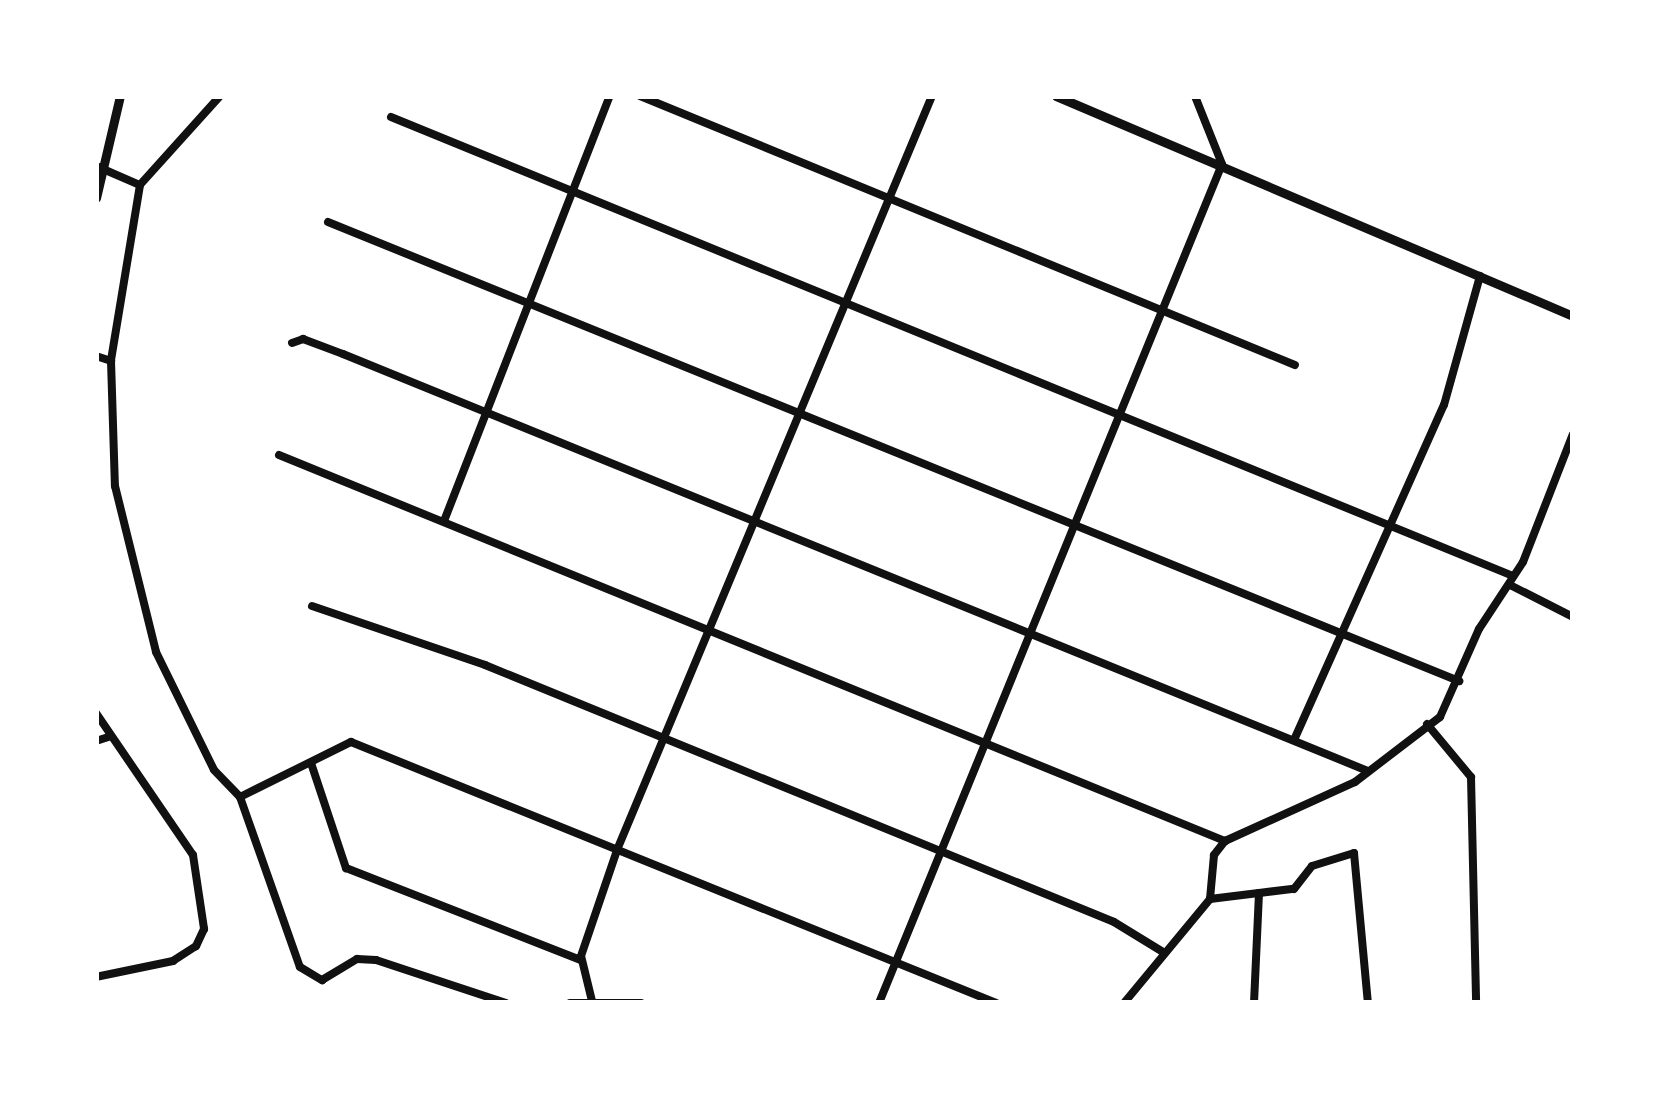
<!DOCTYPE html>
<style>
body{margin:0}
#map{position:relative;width:1669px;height:1099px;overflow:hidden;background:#fff;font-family:"Playfair Display",serif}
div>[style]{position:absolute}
.minor>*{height:8px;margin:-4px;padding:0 4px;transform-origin:4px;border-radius:4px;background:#111}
.tertiary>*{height:9px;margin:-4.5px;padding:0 4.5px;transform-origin:4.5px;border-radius:4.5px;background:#111}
span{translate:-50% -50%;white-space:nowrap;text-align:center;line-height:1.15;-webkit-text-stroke:10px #fff;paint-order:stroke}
.frame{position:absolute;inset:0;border:99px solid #fff;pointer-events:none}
</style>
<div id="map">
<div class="minor">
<i style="left:220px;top:96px;width:120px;rotate:132deg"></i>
<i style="left:140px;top:185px;width:178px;rotate:99.4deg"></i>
<i style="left:111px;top:361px;width:125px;rotate:88.2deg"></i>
<i style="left:115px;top:486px;width:171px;rotate:76.1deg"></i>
<i style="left:156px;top:652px;width:131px;rotate:63.8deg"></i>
<i style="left:214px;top:770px;width:37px;rotate:46deg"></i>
<i style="left:240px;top:797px;width:180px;rotate:70.6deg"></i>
<i style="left:300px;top:967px;width:26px;rotate:31deg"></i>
<i style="left:322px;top:980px;width:41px;rotate:-31deg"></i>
<i style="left:357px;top:959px;width:19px;rotate:3deg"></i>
<i style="left:376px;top:960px;width:137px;rotate:18.3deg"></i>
<i style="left:640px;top:96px;width:708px;rotate:22.33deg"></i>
<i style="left:391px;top:117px;width:1212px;rotate:22.25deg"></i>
<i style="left:96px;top:166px;width:48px;rotate:23.4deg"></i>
<i style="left:328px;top:222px;width:1221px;rotate:22.09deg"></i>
<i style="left:292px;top:343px;width:12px;rotate:-20deg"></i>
<i style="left:303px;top:339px;width:43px;rotate:20.6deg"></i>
<i style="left:343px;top:354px;width:1107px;rotate:22.14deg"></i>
<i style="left:96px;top:356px;width:16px;rotate:18deg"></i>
<i style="left:279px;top:455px;width:1022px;rotate:22.2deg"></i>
<i style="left:444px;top:521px;width:456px;rotate:-68.7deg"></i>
<i style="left:1510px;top:585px;width:71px;rotate:26.9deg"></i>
<i style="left:312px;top:606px;width:183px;rotate:18.8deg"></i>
<i style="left:485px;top:665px;width:679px;rotate:22.22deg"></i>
<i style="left:1114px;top:922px;width:57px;rotate:31.5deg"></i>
<i style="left:96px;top:713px;width:172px;rotate:55.7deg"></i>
<i style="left:193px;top:855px;width:75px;rotate:81.5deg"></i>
<i style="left:204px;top:929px;width:19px;rotate:115deg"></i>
<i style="left:196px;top:946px;width:27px;rotate:147deg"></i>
<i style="left:173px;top:961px;width:79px;rotate:168.3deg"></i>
<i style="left:1427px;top:724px;width:69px;rotate:50.3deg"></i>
<i style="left:1471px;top:777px;width:226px;rotate:88.7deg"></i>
<i style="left:1294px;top:740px;width:367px;rotate:-65.9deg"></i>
<i style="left:1444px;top:405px;width:134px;rotate:-74.4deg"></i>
<i style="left:96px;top:741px;width:13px;rotate:-18deg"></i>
<i style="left:311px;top:763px;width:111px;rotate:71.6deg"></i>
<i style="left:346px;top:868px;width:252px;rotate:21.4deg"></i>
<i style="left:240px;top:797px;width:124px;rotate:-26.4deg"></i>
<i style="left:351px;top:742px;width:696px;rotate:22.03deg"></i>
<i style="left:1259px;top:893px;width:35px;rotate:-7deg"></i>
<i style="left:1294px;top:889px;width:29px;rotate:-52deg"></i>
<i style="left:1312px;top:866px;width:44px;rotate:-17.2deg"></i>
<i style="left:1354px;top:853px;width:151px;rotate:84.7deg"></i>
<i style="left:1210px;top:899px;width:49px;rotate:-7deg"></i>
<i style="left:1259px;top:893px;width:110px;rotate:92.6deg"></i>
<i style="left:592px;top:1001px;width:46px;rotate:-103.7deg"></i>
<i style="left:581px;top:956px;width:112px;rotate:-71.2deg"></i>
<i style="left:617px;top:850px;width:817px;rotate:-67.33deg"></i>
<i style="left:570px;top:1003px;width:71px"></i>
<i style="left:879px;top:1003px;width:906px;rotate:-67.76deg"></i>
<i style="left:1222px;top:164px;width:73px;rotate:-111.7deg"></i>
<i style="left:1124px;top:1003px;width:135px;rotate:-50.4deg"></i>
<i style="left:1210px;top:899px;width:44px;rotate:-84.8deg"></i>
<i style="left:1214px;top:855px;width:18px;rotate:-52deg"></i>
<i style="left:1225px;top:841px;width:143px;rotate:-24.4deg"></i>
<i style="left:1355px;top:782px;width:107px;rotate:-37.4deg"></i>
<i style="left:1440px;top:717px;width:96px;rotate:-66.1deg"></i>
<i style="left:1479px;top:629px;width:80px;rotate:-56.7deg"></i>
<i style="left:1523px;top:562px;width:137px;rotate:-68.7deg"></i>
</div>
<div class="tertiary">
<i style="left:1056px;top:96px;width:562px;rotate:23.05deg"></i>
<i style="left:96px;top:198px;width:105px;rotate:-76.8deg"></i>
</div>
<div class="frame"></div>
</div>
